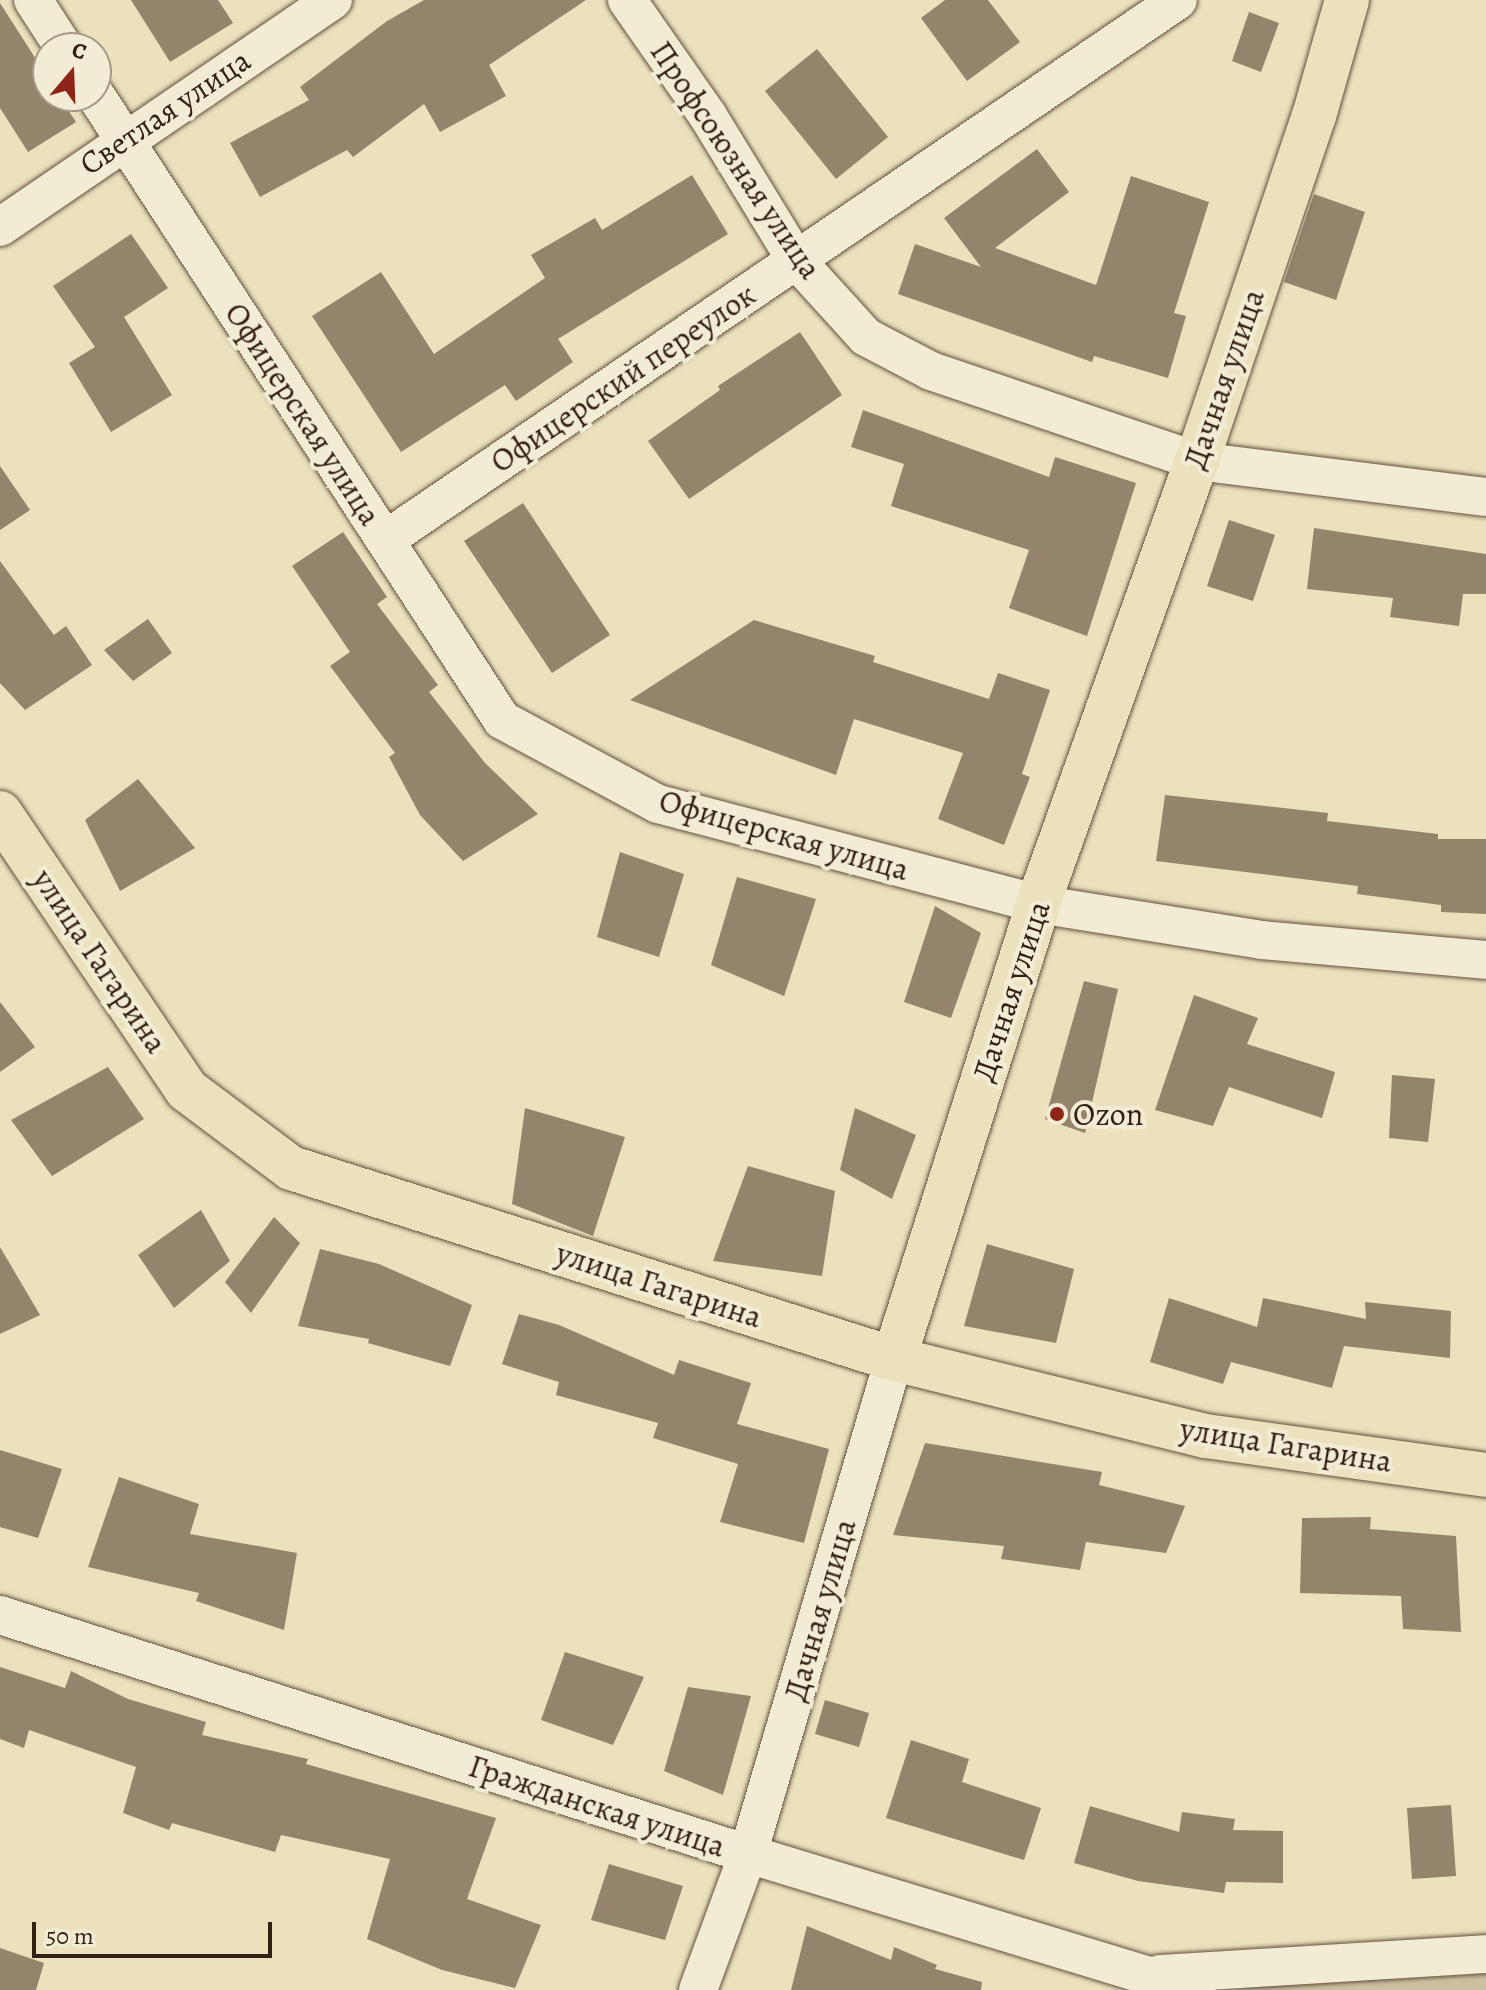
<!DOCTYPE html>
<meta charset="utf-8">
<style>
body{margin:0}
#map{position:relative;width:1486px;height:1990px;overflow:hidden;background:#ebe1bd;font-family:Alegreya,serif}
div>[style]{position:absolute}
.green>*{inset:0;background:#ccc0a0}
.building>*{inset:0;background:#93846b}
.roads{filter:drop-shadow(0 0 2px #62503e) drop-shadow(0 0 2px #62503e)}
.minor>*{height:38px;margin:-19px;padding:0 19px;transform-origin:19px;border-radius:19px;background:#f2ecd4}
.major>*{height:44px;margin:-22px;padding:0 22px;transform-origin:22px;border-radius:22px;background:#ebe1bd}
.dots>*{width:22px;height:22px;translate:-50% -50%;box-sizing:border-box;border:4px solid #f2ecd4;border-radius:50%}
span{translate:-50% -50%;white-space:nowrap;text-align:center;line-height:1.15;-webkit-text-stroke:8px #f2ecd4;paint-order:stroke}
.street-label{font-size:32px;color:#342013}
.poi-label{font-size:32px;color:#342013}
.left{translate:0 -50%;text-align:left}
.north{position:absolute;left:32px;top:32px;width:80px;height:80px;box-sizing:border-box;background:#f2ecd4;border:2px solid #a69a87;border-radius:50%;rotate:19deg;font-size:22px;font-weight:700;line-height:32px;text-align:center;color:#342013}
.north::after{content:'';display:block;margin:auto;width:28px;height:36px;background:#8f2418;clip-path:polygon(50% 0,100% 100%,50% 72%,0 100%)}
.scale{position:absolute;left:32px;top:1922px;width:240px;height:36px;box-sizing:border-box;border:4px solid #342013;border-top:0;padding-left:10px;font-size:24px;line-height:28px;white-space:nowrap;color:#342013;-webkit-text-stroke:6px #f2ecd4;paint-order:stroke}
</style>
<div id="map">
<div class="green">
<i style="clip-path:polygon(1486px 1961px,1486px 1990px,1249px 1990px,1213px 1979px)"></i>
</div>
<div class="building">
<i style="clip-path:polygon(131px 0,218px 0,233px 23px,170px 62px)"></i>
<i style="clip-path:polygon(424px 0,586px 0,489px 65px,506px 96px,440px 132px,424px 104px,353px 157px,347px 150px,260px 197px,230px 143px,309px 100px,300px 87px,387px 21px)"></i>
<i style="clip-path:polygon(945px 0,988px 0,1020px 42px,967px 81px,921px 18px)"></i>
<i style="clip-path:polygon(0 3px,48px 78px,48px 96px,59px 96px,76px 122px,28px 152px,0 108px)"></i>
<i style="clip-path:polygon(1249px 12px,1279px 23px,1261px 72px,1232px 61px)"></i>
<i style="clip-path:polygon(817px 49px,888px 137px,836px 179px,765px 91px)"></i>
<i style="clip-path:polygon(1037px 149px,1069px 192px,995px 248px,1096px 285px,1131px 176px,1209px 202px,1174px 313px,1186px 316px,1168px 378px,1094px 356px,1092px 362px,898px 294px,915px 244px,981px 267px,944px 218px)"></i>
<i style="clip-path:polygon(692px 175px,728px 234px,558px 339px,573px 362px,516px 401px,505px 385px,401px 452px,312px 316px,381px 272px,434px 354px,545px 278px,531px 255px,595px 218px,602px 230px)"></i>
<i style="clip-path:polygon(1314px 194px,1365px 212px,1336px 300px,1284px 282px)"></i>
<i style="clip-path:polygon(131px 234px,168px 288px,124px 317px,172px 395px,111px 432px,69px 363px,95px 347px,53px 286px)"></i>
<i style="clip-path:polygon(800px 332px,842px 395px,689px 499px,648px 441px,720px 390px,718px 386px)"></i>
<i style="clip-path:polygon(863px 410px,1049px 477px,1055px 457px,1136px 483px,1087px 636px,1009px 608px,1029px 550px,891px 506px,904px 464px,851px 447px)"></i>
<i style="clip-path:polygon(0 466px,30px 510px,0 530px)"></i>
<i style="clip-path:polygon(523px 503px,610px 635px,552px 673px,464px 541px)"></i>
<i style="clip-path:polygon(1229px 520px,1275px 535px,1253px 601px,1207px 586px)"></i>
<i style="clip-path:polygon(1314px 528px,1486px 554px,1486px 594px,1463px 594px,1459px 626px,1390px 617px,1393px 598px,1307px 589px)"></i>
<i style="clip-path:polygon(343px 532px,387px 597px,377px 604px,438px 685px,429px 692px,485px 763px,538px 814px,463px 861px,420px 815px,389px 757px,395px 753px,330px 666px,350px 652px,292px 566px)"></i>
<i style="clip-path:polygon(0 561px,54px 635px,66px 626px,92px 665px,25px 710px,0 683px)"></i>
<i style="clip-path:polygon(148px 619px,172px 653px,133px 681px,104px 650px)"></i>
<i style="clip-path:polygon(754px 620px,875px 656px,873px 662px,989px 699px,998px 673px,1050px 690px,1022px 774px,1030px 777px,1004px 845px,938px 819px,963px 753px,854px 719px,836px 775px,630px 700px)"></i>
<i style="clip-path:polygon(138px 779px,195px 848px,120px 891px,85px 820px)"></i>
<i style="clip-path:polygon(1165px 795px,1328px 813px,1327px 821px,1438px 834px,1438px 839px,1486px 839px,1486px 914px,1441px 912px,1441px 905px,1357px 894px,1358px 886px,1156px 861px)"></i>
<i style="clip-path:polygon(620px 852px,684px 874px,659px 957px,597px 937px)"></i>
<i style="clip-path:polygon(737px 877px,816px 899px,784px 996px,711px 965px)"></i>
<i style="clip-path:polygon(935px 906px,981px 933px,951px 1018px,904px 1002px)"></i>
<i style="clip-path:polygon(1084px 981px,1118px 989px,1085px 1133px,1045px 1119px)"></i>
<i style="clip-path:polygon(1194px 995px,1258px 1018px,1247px 1044px,1335px 1072px,1322px 1118px,1229px 1087px,1213px 1126px,1155px 1110px)"></i>
<i style="clip-path:polygon(0 1002px,35px 1047px,0 1072px)"></i>
<i style="clip-path:polygon(108px 1067px,144px 1119px,52px 1176px,11px 1120px)"></i>
<i style="clip-path:polygon(1392px 1075px,1435px 1079px,1428px 1142px,1389px 1138px)"></i>
<i style="clip-path:polygon(525px 1108px,625px 1137px,593px 1236px,512px 1204px)"></i>
<i style="clip-path:polygon(855px 1108px,916px 1135px,892px 1199px,840px 1170px)"></i>
<i style="clip-path:polygon(748px 1166px,835px 1191px,822px 1276px,713px 1261px)"></i>
<i style="clip-path:polygon(201px 1210px,230px 1261px,174px 1308px,138px 1255px)"></i>
<i style="clip-path:polygon(274px 1217px,300px 1243px,251px 1313px,225px 1282px)"></i>
<i style="clip-path:polygon(987px 1244px,1074px 1269px,1056px 1343px,964px 1326px)"></i>
<i style="clip-path:polygon(0 1247px,40px 1315px,0 1334px)"></i>
<i style="clip-path:polygon(320px 1249px,379px 1264px,472px 1305px,450px 1366px,368px 1343px,369px 1339px,298px 1326px)"></i>
<i style="clip-path:polygon(1169px 1298px,1257px 1327px,1263px 1298px,1366px 1319px,1365px 1302px,1451px 1311px,1450px 1358px,1344px 1346px,1332px 1388px,1231px 1362px,1223px 1384px,1150px 1362px)"></i>
<i style="clip-path:polygon(519px 1314px,559px 1325px,674px 1375px,679px 1360px,751px 1383px,737px 1424px,829px 1449px,804px 1543px,720px 1522px,738px 1464px,653px 1438px,658px 1423px,556px 1395px,559px 1382px,502px 1364px)"></i>
<i style="clip-path:polygon(925px 1443px,1102px 1472px,1099px 1485px,1185px 1506px,1166px 1553px,1086px 1542px,1080px 1570px,1001px 1559px,1004px 1546px,893px 1535px)"></i>
<i style="clip-path:polygon(0 1450px,62px 1469px,38px 1538px,0 1527px)"></i>
<i style="clip-path:polygon(119px 1477px,199px 1504px,190px 1534px,297px 1553px,284px 1630px,196px 1601px,199px 1593px,88px 1567px)"></i>
<i style="clip-path:polygon(1371px 1517px,1370px 1529px,1456px 1536px,1461px 1632px,1403px 1629px,1401px 1596px,1300px 1593px,1302px 1518px)"></i>
<i style="clip-path:polygon(565px 1652px,644px 1677px,613px 1745px,541px 1720px)"></i>
<i style="clip-path:polygon(0 1667px,65px 1688px,71px 1671px,128px 1699px,206px 1722px,202px 1735px,308px 1759px,306px 1764px,496px 1818px,467px 1899px,541px 1925px,515px 1988px,442px 1970px,367px 1939px,390px 1859px,281px 1835px,275px 1852px,172px 1823px,169px 1830px,123px 1813px,136px 1767px,29px 1730px,24px 1748px,0 1739px)"></i>
<i style="clip-path:polygon(688px 1687px,751px 1696px,723px 1795px,664px 1771px)"></i>
<i style="clip-path:polygon(825px 1700px,869px 1713px,859px 1747px,815px 1734px)"></i>
<i style="clip-path:polygon(911px 1740px,969px 1759px,962px 1782px,1041px 1808px,1024px 1860px,886px 1818px)"></i>
<i style="clip-path:polygon(1451px 1805px,1456px 1876px,1412px 1879px,1407px 1808px)"></i>
<i style="clip-path:polygon(1090px 1806px,1179px 1832px,1182px 1812px,1235px 1819px,1233px 1830px,1283px 1831px,1283px 1883px,1226px 1882px,1224px 1893px,1138px 1881px,1074px 1863px)"></i>
<i style="clip-path:polygon(609px 1864px,683px 1886px,665px 1940px,591px 1920px)"></i>
<i style="clip-path:polygon(807px 1926px,891px 1960px,894px 1947px,937px 1965px,935px 1969px,982px 1982px,981px 1990px,791px 1990px)"></i>
<i style="clip-path:polygon(0 1948px,44px 1963px,36px 1990px,0 1990px)"></i>
</div>
<div class="roads">
<div class="minor">
<i style="left:33px;top:0;width:57px;rotate:57.1deg"></i>
<i style="left:627px;top:0;width:141px;rotate:55.1deg"></i>
<i style="left:708px;top:116px;width:169px;rotate:58.6deg"></i>
<i style="left:796px;top:260px;width:104px;rotate:47.7deg"></i>
<i style="left:866px;top:337px;width:73px;rotate:27.6deg"></i>
<i style="left:931px;top:371px;width:281px;rotate:18.7deg"></i>
<i style="left:1197px;top:461px;width:291px;rotate:7.1deg"></i>
<i style="left:96px;top:96px;width:744px;rotate:56.95deg"></i>
<i style="left:502px;top:720px;width:177px;rotate:28.3deg"></i>
<i style="left:658px;top:804px;width:393px;rotate:14.7deg"></i>
<i style="left:1038px;top:904px;width:227px;rotate:9.1deg"></i>
<i style="left:1262px;top:940px;width:225px;rotate:5.1deg"></i>
<i style="left:0;top:227px;width:403px;rotate:-34.3deg"></i>
<i style="left:385px;top:540px;width:959px;rotate:-34.25deg"></i>
<i style="left:0;top:1615px;width:785px;rotate:17.72deg"></i>
<i style="left:748px;top:1854px;width:469px;rotate:16.9deg"></i>
<i style="left:1160px;top:1974px;width:327px;rotate:-3.5deg"></i>
<i style="left:698px;top:1990px;width:145px;rotate:-69.8deg"></i>
<i style="left:748px;top:1854px;width:516px;rotate:-73.57deg"></i>
</div>
<div class="major">
<i style="left:0;top:813px;width:334px;rotate:56deg"></i>
<i style="left:187px;top:1090px;width:130px;rotate:36.9deg"></i>
<i style="left:291px;top:1168px;width:633px;rotate:17.58deg"></i>
<i style="left:894px;top:1359px;width:321px;rotate:13.9deg"></i>
<i style="left:1206px;top:1436px;width:283px;rotate:7.9deg"></i>
<i style="left:894px;top:1359px;width:477px;rotate:-72.4deg"></i>
<i style="left:1038px;top:904px;width:471px;rotate:-70.3deg"></i>
<i style="left:1197px;top:461px;width:364px;rotate:-71.3deg"></i>
<i style="left:1314px;top:116px;width:121px;rotate:-74.1deg"></i>
</div>
</div>
<div class="dots">
<i style="left:1057px;top:1114px;background:#8f2418"></i>
</div>
<div class="street-label">
<span style="left:165px;top:112px;rotate:-34deg">Светлая улица</span>
<span style="left:736px;top:160px;rotate:56deg">Профсоюзная улица</span>
<span style="left:623px;top:378px;rotate:-34deg">Офицерский переулок</span>
<span style="left:1224px;top:379px;rotate:-71deg">Дачная улица</span>
<span style="left:303px;top:414px;rotate:57deg">Офицерская улица</span>
<span style="left:784px;top:835px;rotate:16deg">Офицерская улица</span>
<span style="left:100px;top:961px;rotate:56deg">улица Гагарина</span>
<span style="left:1011px;top:991px;rotate:-72deg">Дачная улица</span>
<span style="left:659px;top:1285px;rotate:18deg">улица Гагарина</span>
<span style="left:1286px;top:1445px;rotate:9deg">улица Гагарина</span>
<span style="left:820px;top:1610px;rotate:-74deg">Дачная улица</span>
<span style="left:597px;top:1806px;rotate:18deg">Гражданская улица</span>
</div>
<div class="poi-label">
<span class="left" style="left:1073px;top:1114px">Ozon</span>
</div>
<div class="north">С</div>
<div class="scale">50 m</div>
</div>
